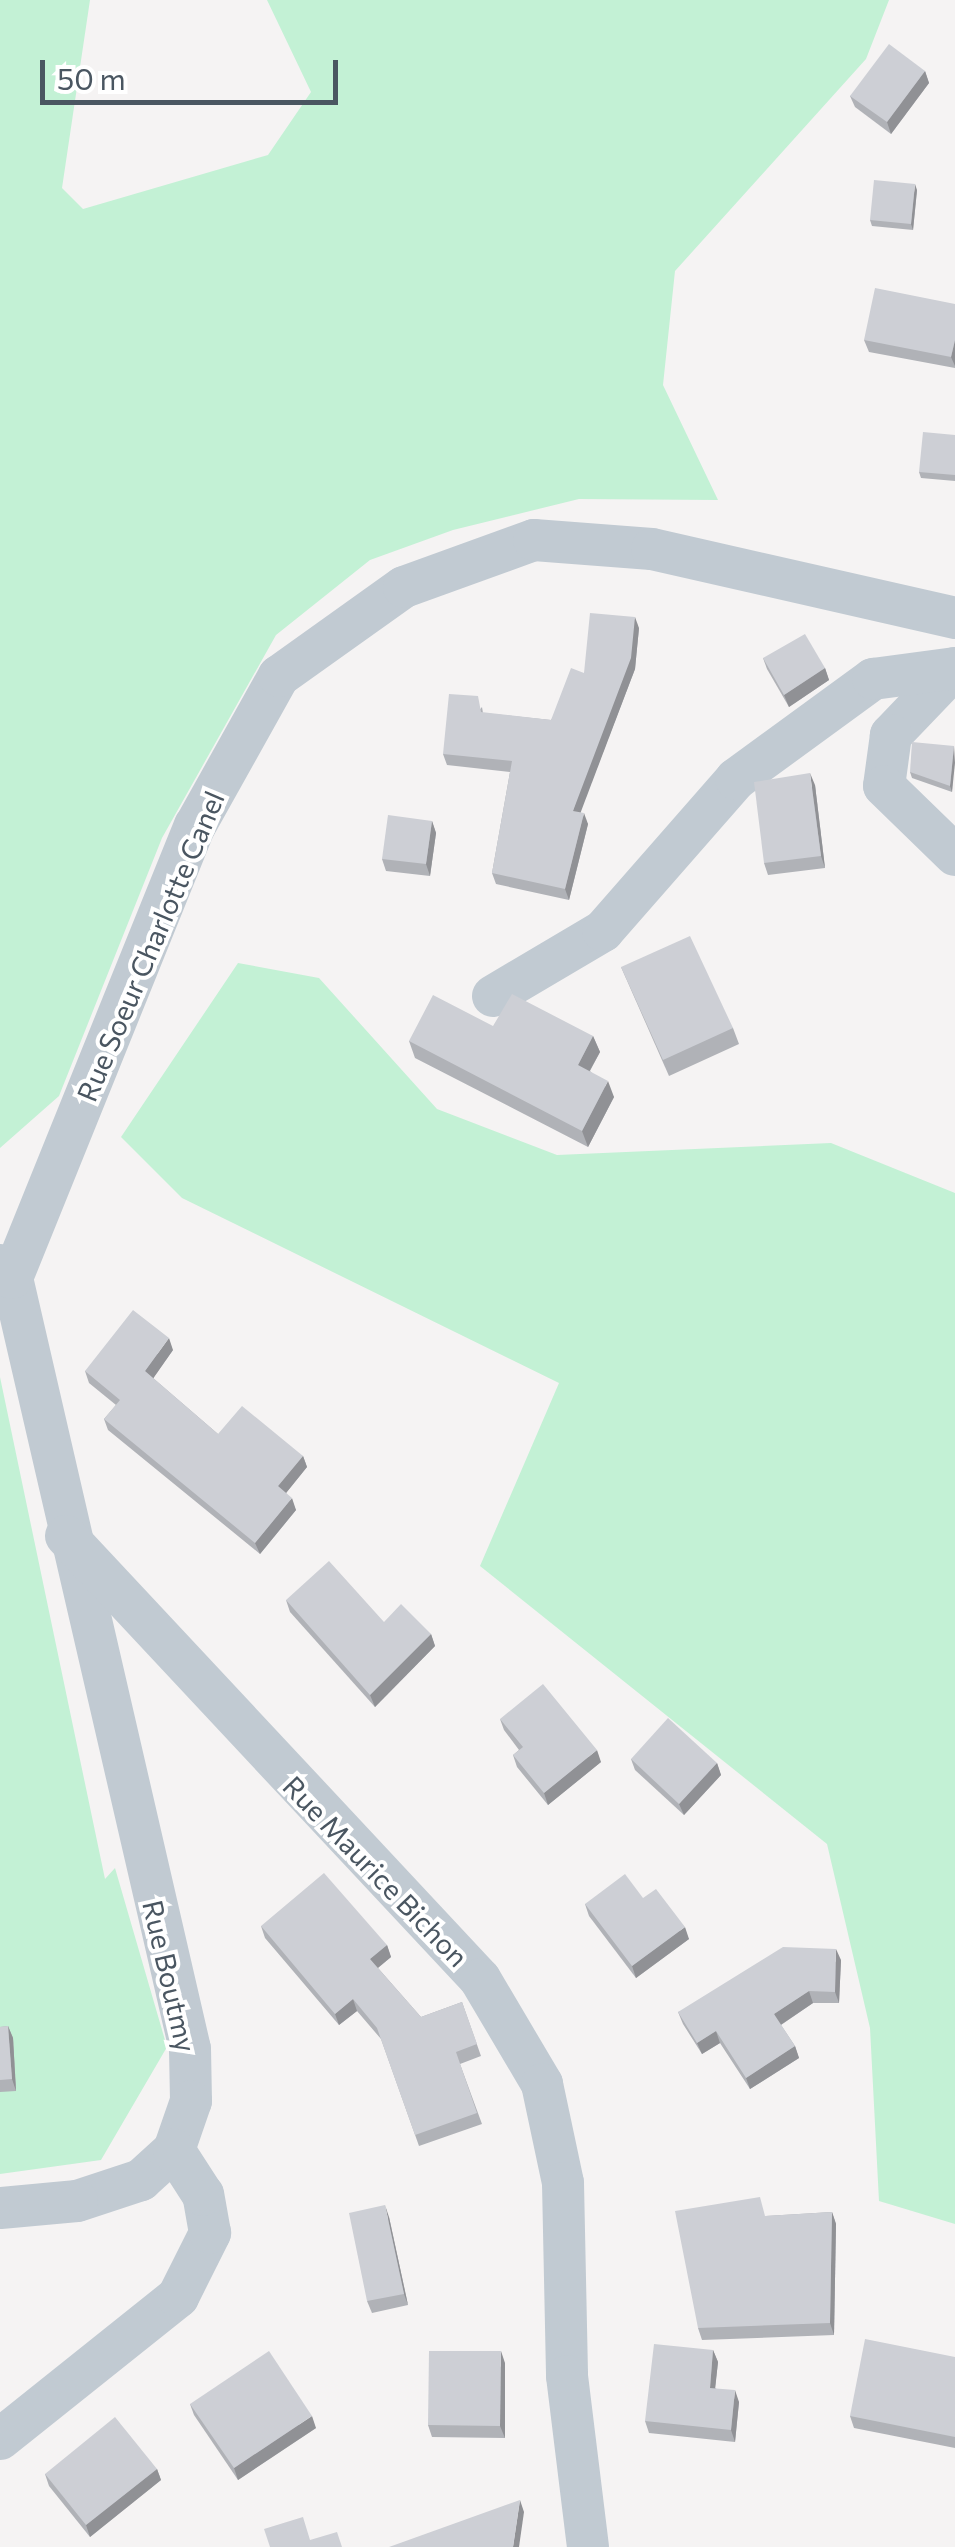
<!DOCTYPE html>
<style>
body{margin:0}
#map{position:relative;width:955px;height:2547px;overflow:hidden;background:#f5f3f3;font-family:Commissioner,sans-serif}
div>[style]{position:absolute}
.green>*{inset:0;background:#c3f1d5}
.minor>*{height:42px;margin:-21px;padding:0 21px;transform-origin:21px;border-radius:21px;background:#c1cad2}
.wall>*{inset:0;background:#b0b2b7}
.shaded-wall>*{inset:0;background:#909195}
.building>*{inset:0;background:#cdcfd5}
span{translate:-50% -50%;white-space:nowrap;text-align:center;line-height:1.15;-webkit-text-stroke:8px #fff;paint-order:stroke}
.street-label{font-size:28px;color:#4a5661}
.scale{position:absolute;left:40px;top:60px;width:298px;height:45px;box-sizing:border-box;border:5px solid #4a5661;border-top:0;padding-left:12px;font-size:30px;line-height:35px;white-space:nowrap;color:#4a5661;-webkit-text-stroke:8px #fff;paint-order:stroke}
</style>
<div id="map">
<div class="green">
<i style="clip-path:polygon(0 0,90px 0,62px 188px,83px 209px,268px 155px,311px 92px,267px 0,889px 0,866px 59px,675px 271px,663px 385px,718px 500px,579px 499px,453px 530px,370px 560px,276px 635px,162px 838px,59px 1096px,0 1148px)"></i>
<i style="clip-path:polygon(238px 963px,319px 978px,437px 1109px,557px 1155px,831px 1143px,955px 1193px,955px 2224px,879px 2201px,870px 2028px,827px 1844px,480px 1566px,559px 1383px,182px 1198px,121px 1137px)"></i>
<i style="clip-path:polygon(0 1377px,105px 1879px,115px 1868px,167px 2047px,101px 2160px,0 2174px)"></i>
</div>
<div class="minor">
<i style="left:955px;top:668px;width:93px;rotate:133.7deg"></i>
<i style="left:891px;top:735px;width:51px;rotate:97.8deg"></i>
<i style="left:884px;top:786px;width:99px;rotate:44.2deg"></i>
<i style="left:493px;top:996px;width:128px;rotate:-30.6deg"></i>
<i style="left:603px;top:931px;width:202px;rotate:-48.8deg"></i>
<i style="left:736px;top:779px;width:170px;rotate:-36.1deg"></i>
<i style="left:873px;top:679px;width:83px;rotate:-7.6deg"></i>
<i style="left:0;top:1265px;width:18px;rotate:47deg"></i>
<i style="left:12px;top:1278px;width:791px;rotate:77deg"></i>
<i style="left:190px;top:2049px;width:52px;rotate:88.9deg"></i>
<i style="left:191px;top:2101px;width:52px;rotate:109.1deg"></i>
<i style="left:174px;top:2150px;width:45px;rotate:137.7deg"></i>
<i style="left:141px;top:2180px;width:67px;rotate:161.8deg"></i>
<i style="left:77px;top:2201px;width:77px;rotate:174.8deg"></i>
<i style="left:12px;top:1278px;width:488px;rotate:-68deg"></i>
<i style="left:195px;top:826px;width:172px;rotate:-60.8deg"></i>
<i style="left:279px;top:676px;width:153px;rotate:-35.5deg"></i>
<i style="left:404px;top:587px;width:138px;rotate:-19.9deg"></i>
<i style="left:534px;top:540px;width:118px;rotate:4.4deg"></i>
<i style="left:652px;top:549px;width:311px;rotate:12.8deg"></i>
<i style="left:66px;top:1536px;width:606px;rotate:46.94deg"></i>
<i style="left:480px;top:1979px;width:122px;rotate:59.4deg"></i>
<i style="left:542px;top:2084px;width:101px;rotate:78deg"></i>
<i style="left:563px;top:2183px;width:193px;rotate:88.8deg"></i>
<i style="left:567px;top:2376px;width:172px;rotate:83deg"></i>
<i style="left:0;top:2439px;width:228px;rotate:-38.6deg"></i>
<i style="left:178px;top:2297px;width:72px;rotate:-63.4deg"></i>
<i style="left:210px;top:2233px;width:39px;rotate:-100deg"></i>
<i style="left:203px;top:2195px;width:54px;rotate:-122.8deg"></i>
</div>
<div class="wall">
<i style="clip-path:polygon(925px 71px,929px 83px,891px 134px,855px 107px,850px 96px)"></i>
<i style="clip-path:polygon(917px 190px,913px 230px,872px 226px,870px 220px)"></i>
<i style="clip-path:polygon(955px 304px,955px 368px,869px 352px,864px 340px)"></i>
<i style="clip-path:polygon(955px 435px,955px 481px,921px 478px,919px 472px)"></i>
<i style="clip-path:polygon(639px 628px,635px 669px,580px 812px,588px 824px,569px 900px,496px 884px,492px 873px,510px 772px,447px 765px,443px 754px,482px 707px,483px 713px,551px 720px,584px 673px)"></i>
<i style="clip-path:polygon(763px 658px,825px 668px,829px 680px,789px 707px,767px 669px)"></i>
<i style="clip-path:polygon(954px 746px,952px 792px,912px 778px,910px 772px)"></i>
<i style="clip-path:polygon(815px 785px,825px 868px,768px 875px,764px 863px)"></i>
<i style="clip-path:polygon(432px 821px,436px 833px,430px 876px,386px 871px,382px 859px)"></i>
<i style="clip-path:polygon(621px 967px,733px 1028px,739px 1044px,669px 1076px)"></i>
<i style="clip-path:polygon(493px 1026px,593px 1036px,600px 1052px,590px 1071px,614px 1097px,588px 1147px,415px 1058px,409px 1041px)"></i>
<i style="clip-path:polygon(173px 1350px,153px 1378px,218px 1434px,303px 1456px,307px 1467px,286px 1493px,296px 1510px,260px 1554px,108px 1430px,104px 1419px,116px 1405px,89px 1383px,85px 1371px)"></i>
<i style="clip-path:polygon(286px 1600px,431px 1634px,435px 1646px,375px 1707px,290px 1612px)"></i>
<i style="clip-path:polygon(500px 1719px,601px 1762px,548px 1805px,517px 1767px,513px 1755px,519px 1750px,504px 1730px)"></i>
<i style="clip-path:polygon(631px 1759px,717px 1763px,721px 1775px,684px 1815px,635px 1770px)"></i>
<i style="clip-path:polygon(643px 1898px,689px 1939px,636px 1978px,589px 1916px,585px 1904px)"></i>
<i style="clip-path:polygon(261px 1926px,387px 1945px,391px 1957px,378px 1968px,421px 2017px,462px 2002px,481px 2056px,460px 2064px,482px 2124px,419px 2146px,381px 2039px,357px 2011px,339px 2025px,265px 1938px)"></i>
<i style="clip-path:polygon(841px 1960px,839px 2003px,813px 2003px,781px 2025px,795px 2046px,799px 2058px,750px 2089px,720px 2043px,702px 2054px,683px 2024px,678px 2012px)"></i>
<i style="clip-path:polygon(8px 2026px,13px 2038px,16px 2091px,0 2092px,0 2027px)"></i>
<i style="clip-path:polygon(832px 2212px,836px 2224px,834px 2335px,702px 2340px,698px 2328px,766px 2216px)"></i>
<i style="clip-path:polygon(389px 2217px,408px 2305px,372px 2313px,367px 2301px)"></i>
<i style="clip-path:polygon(713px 2350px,718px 2362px,715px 2388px,739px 2402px,735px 2442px,649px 2433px,645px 2421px)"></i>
<i style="clip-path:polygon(955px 2357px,955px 2448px,854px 2428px,850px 2416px)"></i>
<i style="clip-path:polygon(505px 2363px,505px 2438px,432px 2437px,428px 2425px)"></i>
<i style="clip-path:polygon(190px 2404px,316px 2428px,238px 2480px,194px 2415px)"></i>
<i style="clip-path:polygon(157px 2469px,161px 2480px,90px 2537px,49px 2486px,45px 2474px)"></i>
</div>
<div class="shaded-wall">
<i style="clip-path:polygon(925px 71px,929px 83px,891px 134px,887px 122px)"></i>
<i style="clip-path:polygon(915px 184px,917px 190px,913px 230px,911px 224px)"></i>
<i style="clip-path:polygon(955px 340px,955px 366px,951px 357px)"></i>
<i style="clip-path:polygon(635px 617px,639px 628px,635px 669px,577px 822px,573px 811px)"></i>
<i style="clip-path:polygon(825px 668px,829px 680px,789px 707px,784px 695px)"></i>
<i style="clip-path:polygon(954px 746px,955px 763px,952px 792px,950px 786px)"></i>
<i style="clip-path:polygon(810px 773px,815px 785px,825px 868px,821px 856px)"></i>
<i style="clip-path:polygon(584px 813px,588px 824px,569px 900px,565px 889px)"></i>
<i style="clip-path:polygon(432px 821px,436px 833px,430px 876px,426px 864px)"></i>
<i style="clip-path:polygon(593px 1036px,600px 1052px,584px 1081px,578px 1065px)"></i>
<i style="clip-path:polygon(608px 1081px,614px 1097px,588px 1147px,582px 1131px)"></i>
<i style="clip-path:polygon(169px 1338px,173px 1350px,150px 1383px,145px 1371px)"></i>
<i style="clip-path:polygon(303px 1456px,307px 1467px,282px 1498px,278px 1486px)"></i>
<i style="clip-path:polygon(292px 1498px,296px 1510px,260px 1554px,255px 1543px)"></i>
<i style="clip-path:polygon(431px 1634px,435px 1646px,375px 1707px,370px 1695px)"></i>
<i style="clip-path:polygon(597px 1750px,601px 1762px,548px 1805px,544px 1793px)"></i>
<i style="clip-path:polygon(717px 1763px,721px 1775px,684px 1815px,679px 1804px)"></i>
<i style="clip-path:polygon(685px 1927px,689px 1939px,636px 1978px,632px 1966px)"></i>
<i style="clip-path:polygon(387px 1945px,391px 1957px,374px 1971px,370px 1959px)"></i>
<i style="clip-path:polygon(836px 1949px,841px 1960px,839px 2003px,835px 1992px)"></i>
<i style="clip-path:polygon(809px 1991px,813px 2003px,779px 2026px,774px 2014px)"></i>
<i style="clip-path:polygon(353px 1999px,357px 2011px,339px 2025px,335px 2014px)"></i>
<i style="clip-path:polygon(8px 2026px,13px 2038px,16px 2091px,12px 2079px)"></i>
<i style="clip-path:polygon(716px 2031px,720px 2043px,702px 2054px,697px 2043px)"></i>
<i style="clip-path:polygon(795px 2046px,799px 2058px,750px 2089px,746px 2078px)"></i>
<i style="clip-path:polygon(385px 2205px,389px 2217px,408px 2305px,404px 2294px)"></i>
<i style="clip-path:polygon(832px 2212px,836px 2224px,834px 2335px,830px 2323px)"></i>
<i style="clip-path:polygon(713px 2350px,718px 2362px,714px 2399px,710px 2388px)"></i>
<i style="clip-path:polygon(501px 2351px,505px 2363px,505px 2438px,500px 2426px)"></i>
<i style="clip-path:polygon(735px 2390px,739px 2402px,735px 2442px,731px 2430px)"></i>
<i style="clip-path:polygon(312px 2416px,316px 2428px,238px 2480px,234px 2468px)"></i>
<i style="clip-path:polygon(157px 2469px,161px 2480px,90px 2537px,86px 2525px)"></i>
<i style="clip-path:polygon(520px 2500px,524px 2512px,519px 2547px,513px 2547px)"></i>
</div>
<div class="building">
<i style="clip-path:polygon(889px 44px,925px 71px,887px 122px,850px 96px)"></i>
<i style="clip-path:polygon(874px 180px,915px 184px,911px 224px,870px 220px)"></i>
<i style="clip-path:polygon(875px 288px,955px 304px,955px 340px,951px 357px,864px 340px)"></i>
<i style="clip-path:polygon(923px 432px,955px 435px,955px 475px,919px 472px)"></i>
<i style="clip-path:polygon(590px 613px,635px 617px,631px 658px,573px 811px,584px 813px,565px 889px,492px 873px,512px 761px,443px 754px,449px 694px,478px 696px,481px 712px,551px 720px,571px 668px,584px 673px)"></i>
<i style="clip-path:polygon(805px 634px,825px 668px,784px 695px,763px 658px)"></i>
<i style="clip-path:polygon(912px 742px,954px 746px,950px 786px,910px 772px)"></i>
<i style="clip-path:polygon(810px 773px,821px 856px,764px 863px,754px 782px)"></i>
<i style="clip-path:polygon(388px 815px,432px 821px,426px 864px,382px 859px)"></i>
<i style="clip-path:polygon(690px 936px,733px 1028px,663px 1060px,621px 967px)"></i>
<i style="clip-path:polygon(512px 994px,593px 1036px,578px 1065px,608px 1081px,582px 1131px,409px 1041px,433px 995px,493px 1026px)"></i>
<i style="clip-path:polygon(133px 1310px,169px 1338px,145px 1371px,218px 1434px,242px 1406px,303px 1456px,278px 1486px,292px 1498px,255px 1543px,104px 1419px,120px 1400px,85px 1371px)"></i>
<i style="clip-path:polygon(329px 1561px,384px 1622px,401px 1604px,431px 1634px,370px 1695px,286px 1600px)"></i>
<i style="clip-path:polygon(543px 1684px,597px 1750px,544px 1793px,513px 1755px,523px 1747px,500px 1719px)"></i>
<i style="clip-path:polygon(668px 1718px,717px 1763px,679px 1804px,631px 1759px)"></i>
<i style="clip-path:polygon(324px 1873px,387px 1945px,370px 1959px,421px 2017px,462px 2002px,477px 2044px,456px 2052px,477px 2113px,415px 2135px,377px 2028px,353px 1999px,335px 2014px,261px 1926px)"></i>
<i style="clip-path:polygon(625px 1874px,643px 1898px,656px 1889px,685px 1927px,632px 1966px,585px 1904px)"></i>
<i style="clip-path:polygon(783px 1947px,836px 1949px,835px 1992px,809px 1991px,774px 2014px,795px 2046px,746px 2078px,716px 2031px,697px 2043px,678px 2012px)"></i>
<i style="clip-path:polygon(8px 2026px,12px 2079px,0 2080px,0 2027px)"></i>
<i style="clip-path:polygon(760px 2197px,765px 2216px,832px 2212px,830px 2323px,698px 2328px,675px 2211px)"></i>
<i style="clip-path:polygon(385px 2205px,404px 2294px,367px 2301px,349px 2213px)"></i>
<i style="clip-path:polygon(865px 2339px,955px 2357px,955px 2437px,850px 2416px)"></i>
<i style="clip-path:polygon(654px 2344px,713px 2350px,710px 2388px,735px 2390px,731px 2430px,645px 2421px)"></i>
<i style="clip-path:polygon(269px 2351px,312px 2416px,234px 2468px,190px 2404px)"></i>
<i style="clip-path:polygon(429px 2351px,501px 2351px,500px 2426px,428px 2425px)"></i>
<i style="clip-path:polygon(115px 2417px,157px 2469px,86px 2525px,45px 2474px)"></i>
<i style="clip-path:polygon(520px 2500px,513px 2547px,389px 2547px)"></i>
<i style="clip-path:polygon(303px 2517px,310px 2540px,337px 2532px,342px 2547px,270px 2547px,264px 2529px)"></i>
</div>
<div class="street-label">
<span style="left:150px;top:946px;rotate:-67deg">Rue Soeur Charlotte Canel</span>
<span style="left:376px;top:1871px;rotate:46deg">Rue Maurice Bichon</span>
<span style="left:170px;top:1976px;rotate:77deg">Rue Boutmy</span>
</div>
<div class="scale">50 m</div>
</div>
